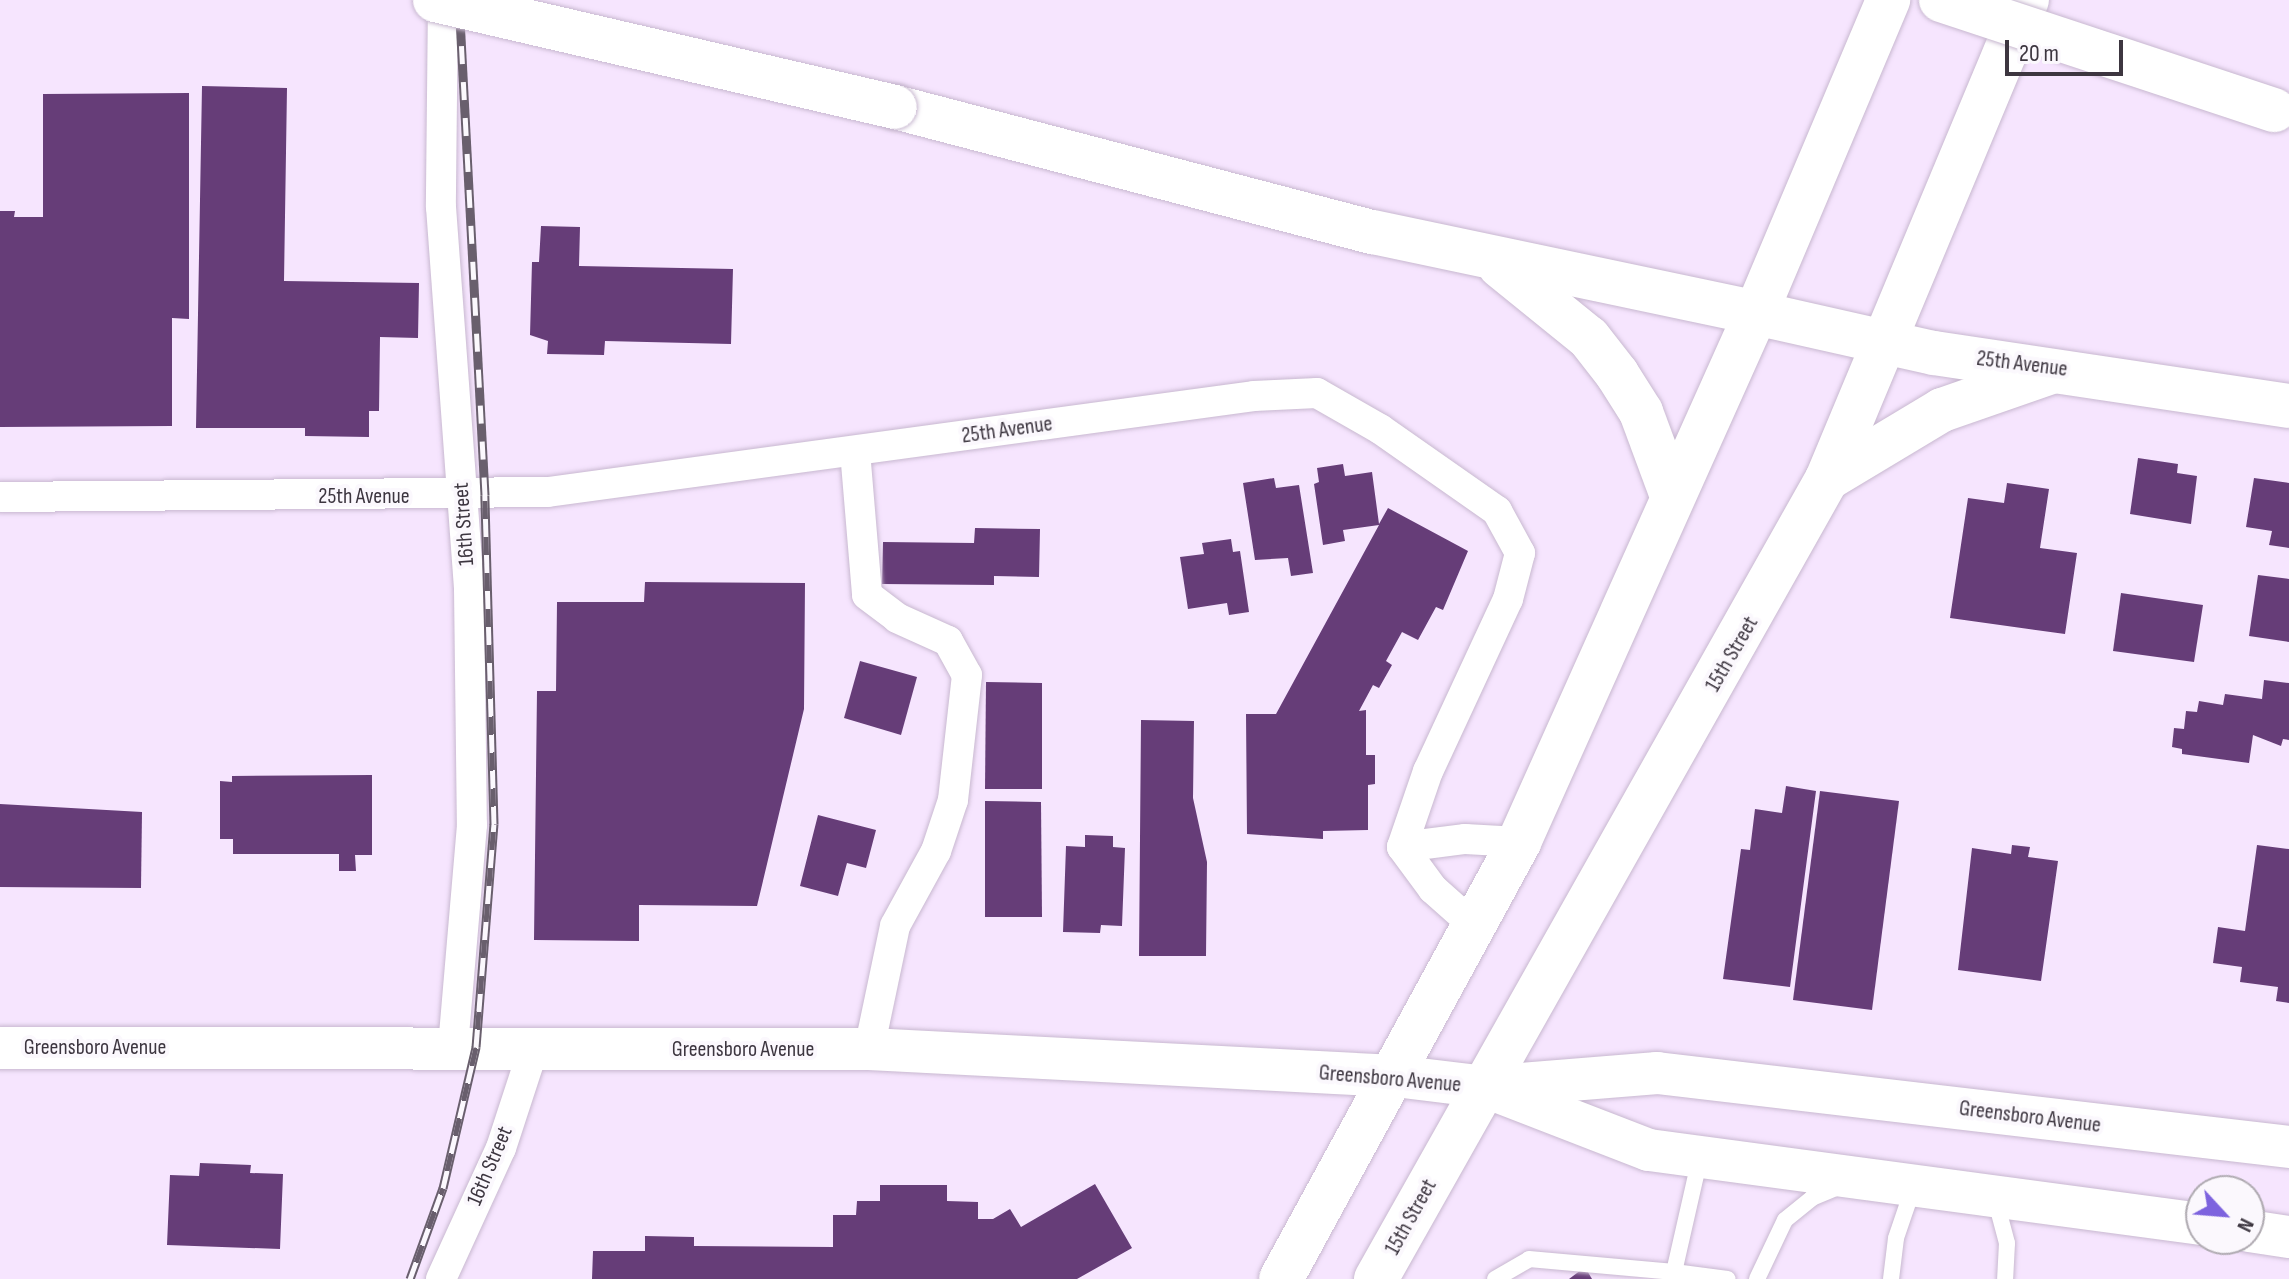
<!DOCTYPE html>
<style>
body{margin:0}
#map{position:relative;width:2289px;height:1279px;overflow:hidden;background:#f6e5fe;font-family:"Sofia Sans Condensed",sans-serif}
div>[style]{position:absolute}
.building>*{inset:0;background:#663d78}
.roads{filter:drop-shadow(0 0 2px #c8b8d0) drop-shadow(0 0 2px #c8b8d0)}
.lane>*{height:16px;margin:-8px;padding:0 8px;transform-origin:8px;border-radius:8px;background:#fff}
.street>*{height:30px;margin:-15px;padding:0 15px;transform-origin:15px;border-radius:15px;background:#fff}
.secondary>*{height:42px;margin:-21px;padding:0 21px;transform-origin:21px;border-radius:21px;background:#fff}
.primary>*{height:44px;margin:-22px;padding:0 22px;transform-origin:22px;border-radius:22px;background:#fff}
.highway>*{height:44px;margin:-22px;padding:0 22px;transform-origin:22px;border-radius:22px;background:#fff}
.rail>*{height:9px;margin-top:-4.5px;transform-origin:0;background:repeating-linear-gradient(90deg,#fbf8fd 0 18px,#695f6d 0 36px);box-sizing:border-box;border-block:2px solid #695f6d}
.bridges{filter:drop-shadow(0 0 2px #c8b8d0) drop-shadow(0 0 2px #c8b8d0)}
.highway-bridge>*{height:44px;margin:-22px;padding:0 22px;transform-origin:22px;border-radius:22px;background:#fff}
span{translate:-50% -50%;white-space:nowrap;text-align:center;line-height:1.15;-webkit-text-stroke:8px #fbf8fd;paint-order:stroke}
.street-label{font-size:22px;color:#3d3640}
.north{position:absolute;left:2185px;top:1175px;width:80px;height:80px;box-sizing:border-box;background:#fbf8fd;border:2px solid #afaab1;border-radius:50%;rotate:116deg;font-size:22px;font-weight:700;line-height:32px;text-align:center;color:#3d3640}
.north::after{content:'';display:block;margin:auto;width:28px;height:36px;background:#7d63de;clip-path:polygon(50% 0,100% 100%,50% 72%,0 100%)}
.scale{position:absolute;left:2005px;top:40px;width:118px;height:36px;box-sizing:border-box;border:4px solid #3d3640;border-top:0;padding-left:10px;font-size:24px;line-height:28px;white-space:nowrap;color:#3d3640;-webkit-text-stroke:6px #fbf8fd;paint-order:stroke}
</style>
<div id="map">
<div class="building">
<i style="clip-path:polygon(202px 86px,287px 88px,284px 281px,419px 283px,418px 338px,380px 337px,379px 411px,369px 411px,369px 437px,305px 436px,305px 428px,196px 428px)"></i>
<i style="clip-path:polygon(189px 93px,189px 319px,172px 318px,172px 426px,0 427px,0 211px,15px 211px,14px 217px,43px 217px,43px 94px)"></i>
<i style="clip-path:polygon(541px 226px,580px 227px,579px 266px,733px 269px,731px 344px,605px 341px,604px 355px,547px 354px,548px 341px,530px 335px,532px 262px,539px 262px)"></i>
<i style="clip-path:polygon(2138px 458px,2178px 464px,2177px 473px,2197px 476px,2191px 524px,2130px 514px)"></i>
<i style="clip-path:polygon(1343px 464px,1345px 476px,1372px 472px,1379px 524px,1388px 508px,1468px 551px,1443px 610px,1436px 607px,1418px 640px,1402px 632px,1386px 661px,1392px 665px,1379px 688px,1373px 685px,1359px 711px,1366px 710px,1366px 755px,1375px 755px,1375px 784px,1368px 785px,1368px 830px,1323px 831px,1323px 839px,1247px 834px,1246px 714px,1276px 714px,1379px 525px,1343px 530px,1345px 541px,1323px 545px,1314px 484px,1319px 482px,1317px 468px)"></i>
<i style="clip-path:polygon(1274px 478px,1276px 488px,1299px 485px,1313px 573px,1291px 576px,1288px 558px,1255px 560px,1243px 483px)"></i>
<i style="clip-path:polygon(2254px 478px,2289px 483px,2289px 548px,2269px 545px,2272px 531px,2246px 527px)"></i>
<i style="clip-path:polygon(2007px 483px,2049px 489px,2040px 548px,2077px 553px,2065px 634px,1950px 618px,1968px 498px,2004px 503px)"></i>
<i style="clip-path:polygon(975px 528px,1040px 529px,1039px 577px,994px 576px,994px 585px,882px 584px,883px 542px,974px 543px)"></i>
<i style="clip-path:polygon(1231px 539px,1233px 552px,1240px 551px,1249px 612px,1229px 615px,1227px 603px,1188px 609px,1180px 557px,1204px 554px,1202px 543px)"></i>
<i style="clip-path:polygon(2258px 575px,2289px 579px,2289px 642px,2249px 636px)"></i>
<i style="clip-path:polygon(645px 582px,805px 583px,804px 709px,757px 906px,639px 905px,639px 941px,534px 940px,537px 691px,556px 691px,557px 602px,644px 602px)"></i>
<i style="clip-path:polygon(2121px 593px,2203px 605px,2194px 662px,2113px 651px)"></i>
<i style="clip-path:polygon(860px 661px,917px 677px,901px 735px,844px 718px)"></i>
<i style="clip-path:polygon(2264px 680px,2289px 683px,2289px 740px,2283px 739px,2281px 746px,2253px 735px,2249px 763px,2182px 754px,2182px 749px,2172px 747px,2174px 728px,2184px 729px,2186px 711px,2197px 712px,2199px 701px,2223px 705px,2225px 694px,2262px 699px)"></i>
<i style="clip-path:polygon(986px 682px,1042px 683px,1042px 789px,985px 789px)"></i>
<i style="clip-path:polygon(1141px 720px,1194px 721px,1193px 798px,1207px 862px,1206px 956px,1139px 956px)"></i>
<i style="clip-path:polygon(372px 775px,372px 855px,355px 855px,356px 871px,339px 871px,339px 854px,233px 854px,233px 839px,220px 839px,220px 781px,232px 782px,232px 776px)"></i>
<i style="clip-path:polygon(1786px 786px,1816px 791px,1790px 987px,1723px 979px,1741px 849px,1750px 850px,1755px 809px,1782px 813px)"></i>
<i style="clip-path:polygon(1820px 791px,1899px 801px,1872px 1010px,1793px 1000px)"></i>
<i style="clip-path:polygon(985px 801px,1041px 802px,1042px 917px,985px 917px)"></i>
<i style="clip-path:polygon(0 804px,142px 812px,141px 888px,0 887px)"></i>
<i style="clip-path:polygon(818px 815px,876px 830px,866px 868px,847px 863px,838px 896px,800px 886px)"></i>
<i style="clip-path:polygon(1085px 835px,1113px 836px,1113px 847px,1125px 848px,1122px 926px,1101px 925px,1100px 933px,1063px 932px,1066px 846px,1085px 847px)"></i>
<i style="clip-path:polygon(2012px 845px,2030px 847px,2028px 857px,2058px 861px,2041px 981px,1958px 970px,1972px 848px,2011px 854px)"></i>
<i style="clip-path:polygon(2257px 845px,2289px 849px,2289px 1003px,2276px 1001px,2278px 987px,2240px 982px,2242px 967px,2213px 963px,2218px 927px,2245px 931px)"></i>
<i style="clip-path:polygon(200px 1163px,251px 1165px,250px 1173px,283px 1174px,280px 1249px,167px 1245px,170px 1175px,199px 1176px)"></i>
<i style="clip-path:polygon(1095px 1184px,1132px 1248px,1077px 1279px,592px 1279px,593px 1251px,645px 1251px,645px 1236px,694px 1237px,694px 1246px,833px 1247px,833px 1215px,856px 1215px,857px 1201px,880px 1201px,880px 1185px,947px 1185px,947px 1201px,978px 1202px,978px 1219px,993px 1219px,1010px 1209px,1021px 1227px)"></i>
<i style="clip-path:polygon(1585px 1267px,1592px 1279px,1569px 1279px)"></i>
</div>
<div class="roads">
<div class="lane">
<i style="left:1995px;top:1198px;width:47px;rotate:75.1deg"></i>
<i style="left:2007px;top:1243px;width:36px;rotate:93deg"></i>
<i style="left:1674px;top:1272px;width:54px;rotate:7.4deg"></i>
<i style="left:1495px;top:1279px;width:39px;rotate:-30deg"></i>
<i style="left:1529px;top:1259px;width:146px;rotate:5.1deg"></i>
<i style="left:1674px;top:1272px;width:117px;rotate:-77.2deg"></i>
<i style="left:1757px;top:1279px;width:65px;rotate:-64.6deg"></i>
<i style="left:1785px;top:1220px;width:35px;rotate:-39deg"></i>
<i style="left:1812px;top:1198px;width:30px;rotate:-23deg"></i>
<i style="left:1891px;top:1279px;width:41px;rotate:-83deg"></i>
<i style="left:1896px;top:1238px;width:53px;rotate:-71.2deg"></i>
</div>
<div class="street">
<i style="left:443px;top:0;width:207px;rotate:90.6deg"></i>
<i style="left:441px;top:207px;width:383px;rotate:85.8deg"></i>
<i style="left:469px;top:589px;width:236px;rotate:89.3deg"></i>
<i style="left:472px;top:825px;width:223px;rotate:94.9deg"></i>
<i style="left:855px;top:451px;width:144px;rotate:85.2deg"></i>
<i style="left:867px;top:595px;width:38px;rotate:37deg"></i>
<i style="left:897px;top:618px;width:56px;rotate:24.3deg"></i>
<i style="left:948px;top:641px;width:39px;rotate:61deg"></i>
<i style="left:967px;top:675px;width:126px;rotate:96.4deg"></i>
<i style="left:953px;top:800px;width:54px;rotate:108.4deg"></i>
<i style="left:936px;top:851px;width:85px;rotate:118.7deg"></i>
<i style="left:895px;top:926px;width:126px;rotate:101.9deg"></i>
<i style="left:0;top:497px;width:548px;rotate:-0.52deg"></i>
<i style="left:548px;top:492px;width:712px;rotate:-7.74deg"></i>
<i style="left:1254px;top:396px;width:63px;rotate:-2.7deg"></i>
<i style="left:1317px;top:393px;width:73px;rotate:29.7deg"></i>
<i style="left:1380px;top:429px;width:143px;rotate:35deg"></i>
<i style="left:1497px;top:511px;width:48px;rotate:61.3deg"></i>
<i style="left:1520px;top:553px;width:48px;rotate:104.6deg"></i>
<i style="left:1508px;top:599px;width:190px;rotate:114.9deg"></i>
<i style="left:1428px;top:771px;width:80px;rotate:108.9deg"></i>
<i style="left:1402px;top:847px;width:64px;rotate:-7.2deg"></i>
<i style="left:1465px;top:839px;width:54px;rotate:3.2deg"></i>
<i style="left:1402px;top:847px;width:52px;rotate:53.6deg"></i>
<i style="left:1433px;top:889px;width:59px;rotate:41.6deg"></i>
<i style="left:441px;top:1279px;width:144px;rotate:-65.4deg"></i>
<i style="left:501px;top:1148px;width:103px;rotate:-71.9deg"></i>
</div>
<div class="secondary">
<i style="left:0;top:1048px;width:869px;rotate:0.07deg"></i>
<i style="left:869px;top:1049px;width:527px;rotate:2.94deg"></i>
<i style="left:1395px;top:1076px;width:90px;rotate:7deg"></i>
<i style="left:1484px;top:1087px;width:174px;rotate:-4.6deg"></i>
<i style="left:1657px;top:1073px;width:636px;rotate:6.68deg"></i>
<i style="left:1496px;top:1091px;width:164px;rotate:21.1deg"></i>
<i style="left:1649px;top:1150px;width:557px;rotate:7.64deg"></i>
<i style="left:2249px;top:1231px;width:40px;rotate:8.5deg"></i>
</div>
<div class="primary">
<i style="left:1756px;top:313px;width:182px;rotate:12.7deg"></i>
<i style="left:1934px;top:353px;width:359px;rotate:8.5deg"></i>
<i style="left:1827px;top:479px;width:134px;rotate:-31deg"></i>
<i style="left:1942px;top:410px;width:115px;rotate:-19.2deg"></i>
<i style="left:1281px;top:1279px;width:498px;rotate:-61.4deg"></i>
<i style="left:1519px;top:842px;width:580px;rotate:-65.87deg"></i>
<i style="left:1756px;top:313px;width:340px;rotate:-67.1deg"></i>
<i style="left:1376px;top:1279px;width:918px;rotate:-60.59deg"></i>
<i style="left:1827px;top:479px;width:519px;rotate:-67.34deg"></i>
</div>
<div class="highway">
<i style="left:895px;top:107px;width:494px;rotate:14.7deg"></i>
<i style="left:1373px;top:232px;width:391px;rotate:11.9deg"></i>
<i style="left:1500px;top:266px;width:114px;rotate:39deg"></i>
<i style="left:1589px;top:338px;width:46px;rotate:52.1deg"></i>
<i style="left:1617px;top:374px;width:45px;rotate:57.7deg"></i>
<i style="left:1641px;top:412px;width:90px;rotate:69.7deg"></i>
</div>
</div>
<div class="rail">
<i style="left:410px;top:1279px;width:97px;rotate:-70.1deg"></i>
<i style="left:443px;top:1188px;width:145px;rotate:-76.8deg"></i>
<i style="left:476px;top:1047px;width:224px;rotate:-85.4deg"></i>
<i style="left:494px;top:824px;width:329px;rotate:-91.6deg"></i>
<i style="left:485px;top:495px;width:496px;rotate:-93deg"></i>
</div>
<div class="bridges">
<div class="highway-bridge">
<i style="left:435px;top:0;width:472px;rotate:13.1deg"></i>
<i style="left:1941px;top:0;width:351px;rotate:18.3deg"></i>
</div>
</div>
<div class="street-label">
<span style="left:2022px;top:364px;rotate:7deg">25th Avenue</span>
<span style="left:1007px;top:430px;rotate:-8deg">25th Avenue</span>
<span style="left:364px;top:497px">25th Avenue</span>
<span style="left:464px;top:524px;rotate:-94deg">16th Street</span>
<span style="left:1732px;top:654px;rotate:-60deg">15th Street</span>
<span style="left:95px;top:1048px">Greensboro Avenue</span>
<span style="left:743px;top:1050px">Greensboro Avenue</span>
<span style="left:1390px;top:1079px;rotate:5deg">Greensboro Avenue</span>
<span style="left:2030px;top:1117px;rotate:7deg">Greensboro Avenue</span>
<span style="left:490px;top:1166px;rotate:-67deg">16th Street</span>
<span style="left:1411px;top:1217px;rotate:-61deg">15th Street</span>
</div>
<div class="north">N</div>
<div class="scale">20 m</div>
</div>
